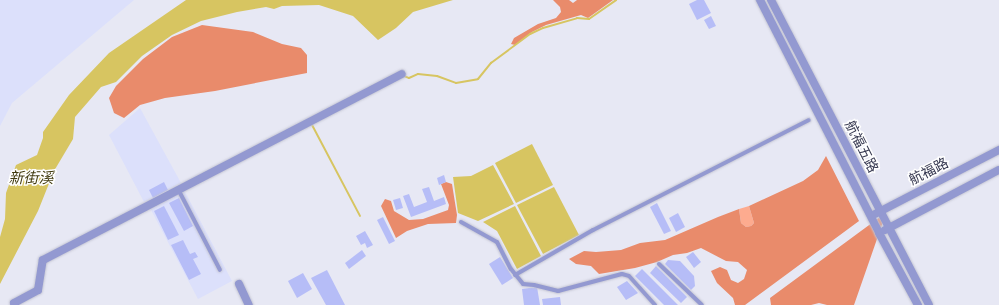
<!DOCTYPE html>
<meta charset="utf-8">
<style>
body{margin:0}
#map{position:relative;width:999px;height:305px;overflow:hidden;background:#e7e8f4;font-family:Bitter,"Noto Sans TC",serif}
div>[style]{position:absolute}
.built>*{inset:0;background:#dce0fb}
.green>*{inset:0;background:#fdab8f}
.forest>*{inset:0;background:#e98b6b}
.water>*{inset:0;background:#d7c561}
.stream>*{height:2px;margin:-1px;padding:0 1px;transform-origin:1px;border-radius:1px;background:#d7c561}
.building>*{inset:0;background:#b6bdf7}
.roads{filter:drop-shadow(0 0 1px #c4c5d3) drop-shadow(0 0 1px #c4c5d3)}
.service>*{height:4px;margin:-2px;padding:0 2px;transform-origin:2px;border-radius:2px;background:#9399d1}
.minor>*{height:8px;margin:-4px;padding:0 4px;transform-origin:4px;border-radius:4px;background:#9399d1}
span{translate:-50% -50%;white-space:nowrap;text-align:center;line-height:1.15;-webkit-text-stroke:3px #fff;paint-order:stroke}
.street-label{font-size:14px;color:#373951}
.water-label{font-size:15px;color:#423b10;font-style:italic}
</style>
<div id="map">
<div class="built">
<i style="clip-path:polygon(0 0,134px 0,12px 103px,0 126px)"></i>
<i style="clip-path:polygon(140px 108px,181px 183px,144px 202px,109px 135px)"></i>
<i style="clip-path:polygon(184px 190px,232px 281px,198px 299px,150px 208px)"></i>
</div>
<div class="green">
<i style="clip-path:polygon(749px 206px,754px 223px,751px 226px,746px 227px,741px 223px,739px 209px)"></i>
</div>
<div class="forest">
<i style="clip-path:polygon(553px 0,569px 0,573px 3px,577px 0,613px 0,588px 18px,581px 15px,546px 25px,532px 32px,515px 45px,511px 44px,514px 38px,538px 24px,556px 18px,561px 12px,560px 7px)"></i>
<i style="clip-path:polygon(202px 25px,253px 32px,282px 44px,301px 48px,307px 55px,307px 73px,215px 91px,165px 98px,140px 105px,124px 118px,114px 113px,109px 98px,116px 86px,143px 59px,172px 37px)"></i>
<i style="clip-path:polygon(826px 156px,859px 221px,745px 305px,735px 305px,733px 298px,717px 283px,711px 271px,720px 267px,727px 270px,731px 280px,738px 283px,744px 279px,747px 270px,738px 262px,726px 261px,701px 248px,687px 253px,673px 255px,657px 262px,635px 268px,599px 274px,591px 266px,576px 264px,569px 259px,584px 251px,596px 252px,621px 250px,640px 243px,665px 240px,718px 217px,739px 209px,741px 223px,746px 227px,751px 226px,754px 223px,749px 206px,803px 181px,818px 170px)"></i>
<i style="clip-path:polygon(446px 182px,452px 184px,457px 215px,456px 223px,428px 224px,407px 231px,396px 238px,381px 206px,385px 199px,391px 201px,394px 211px,409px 220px,423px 219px,448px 210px,449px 205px,441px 184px)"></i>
<i style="clip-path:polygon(880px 217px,884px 219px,854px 305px,827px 305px,819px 303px,811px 305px,771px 305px,770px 298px)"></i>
</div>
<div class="water">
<i style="clip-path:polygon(186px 0,453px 0,413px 12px,396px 28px,378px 40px,353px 16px,319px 5px,282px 6px,274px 9px,266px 7px,237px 12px,201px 21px,172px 35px,142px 56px,116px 82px,101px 87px,75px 117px,73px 139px,54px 171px,38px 211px,0 284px,0 237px,5px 219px,6px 193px,16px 165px,37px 155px,43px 138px,43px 132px,69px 95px,109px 53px)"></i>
<i style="clip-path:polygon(532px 144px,553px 185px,516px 203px,495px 163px)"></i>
<i style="clip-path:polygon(493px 165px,514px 204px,478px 221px,458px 213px,453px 177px,471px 176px)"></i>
<i style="clip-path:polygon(554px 187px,579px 235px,543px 254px,517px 205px)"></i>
<i style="clip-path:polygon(515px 206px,541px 256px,517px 269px,497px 231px,483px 222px)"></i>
</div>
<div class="stream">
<i style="left:404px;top:76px;width:5px;rotate:22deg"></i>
<i style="left:409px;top:78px;width:10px;rotate:-24deg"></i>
<i style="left:418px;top:74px;width:19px;rotate:6deg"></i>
<i style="left:437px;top:76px;width:20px;rotate:20deg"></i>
<i style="left:456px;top:83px;width:22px;rotate:-10deg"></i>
<i style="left:478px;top:79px;width:21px;rotate:-51deg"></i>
<i style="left:491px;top:63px;width:49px;rotate:-36.6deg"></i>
<i style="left:530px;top:34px;width:14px;rotate:-25deg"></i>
<i style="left:543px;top:28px;width:35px;rotate:-16deg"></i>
<i style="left:577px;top:18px;width:12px;rotate:5deg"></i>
<i style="left:589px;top:19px;width:33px;rotate:-35deg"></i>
<i style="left:311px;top:123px;width:105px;rotate:62.2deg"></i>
</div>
<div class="building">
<i style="clip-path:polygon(697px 0,704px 0,711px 13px,697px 20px,689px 4px)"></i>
<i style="clip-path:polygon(711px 16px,716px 26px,709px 29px,704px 20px)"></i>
<i style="clip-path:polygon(444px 175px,446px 182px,439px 185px,437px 178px)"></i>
<i style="clip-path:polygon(164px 182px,168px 190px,153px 198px,149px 190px)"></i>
<i style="clip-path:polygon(429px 187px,434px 201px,444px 197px,446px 204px,411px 217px,403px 196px,409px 194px,414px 207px,427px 202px,422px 189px)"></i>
<i style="clip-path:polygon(179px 198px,193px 226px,184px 231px,169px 203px)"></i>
<i style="clip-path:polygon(400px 198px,403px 208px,396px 210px,393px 200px)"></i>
<i style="clip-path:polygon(657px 203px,671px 231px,664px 234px,650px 207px)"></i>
<i style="clip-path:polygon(164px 206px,179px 235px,168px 240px,154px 211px)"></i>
<i style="clip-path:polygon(678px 213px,685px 227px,676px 232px,669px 218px)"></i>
<i style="clip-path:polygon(383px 217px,395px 241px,389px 244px,377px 220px)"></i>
<i style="clip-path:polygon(365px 231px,373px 245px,367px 248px,365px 243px,361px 245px,356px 236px)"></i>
<i style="clip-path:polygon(183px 240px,190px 254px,195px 252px,198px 257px,193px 259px,201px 274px,189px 280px,171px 245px)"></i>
<i style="clip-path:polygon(362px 250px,366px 256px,349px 269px,345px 263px)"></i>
<i style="clip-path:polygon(693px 252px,701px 262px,694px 268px,686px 257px)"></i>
<i style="clip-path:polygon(500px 257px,513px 278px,502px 285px,489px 264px)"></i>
<i style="clip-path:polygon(668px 260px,680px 261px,694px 276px,695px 286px,691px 290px,665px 264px)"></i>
<i style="clip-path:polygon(656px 266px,687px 297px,681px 303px,650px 273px)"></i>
<i style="clip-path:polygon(642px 269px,678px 305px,664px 305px,635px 276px)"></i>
<i style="clip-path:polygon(327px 270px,345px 305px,326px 305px,311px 278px)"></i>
<i style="clip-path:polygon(303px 273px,312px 289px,297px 298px,288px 281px)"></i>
<i style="clip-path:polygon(627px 281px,638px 293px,626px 300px,617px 287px)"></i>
<i style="clip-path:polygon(537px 287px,540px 305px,524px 305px,522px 289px)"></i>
<i style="clip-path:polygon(560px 297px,561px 305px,543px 305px,542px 299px)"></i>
</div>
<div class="roads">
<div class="service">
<i style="left:178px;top:189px;width:91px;rotate:62.6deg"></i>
<i style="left:461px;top:222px;width:41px;rotate:29.1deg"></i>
<i style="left:497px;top:242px;width:30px;rotate:63deg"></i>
<i style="left:511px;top:269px;width:19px;rotate:51deg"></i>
<i style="left:523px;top:284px;width:11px;rotate:5deg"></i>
<i style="left:534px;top:285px;width:25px;rotate:14deg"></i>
<i style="left:558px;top:291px;width:66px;rotate:-14.9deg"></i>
<i style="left:622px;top:274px;width:7px;rotate:16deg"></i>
<i style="left:629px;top:276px;width:39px;rotate:48deg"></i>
<i style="left:659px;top:264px;width:59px;rotate:43.6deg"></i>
<i style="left:515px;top:275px;width:90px;rotate:-30deg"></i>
<i style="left:593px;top:230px;width:242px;rotate:-27deg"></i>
</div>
<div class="minor">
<i style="left:760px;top:0;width:262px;rotate:62.9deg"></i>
<i style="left:879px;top:233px;width:82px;rotate:61.6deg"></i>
<i style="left:771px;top:0;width:343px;rotate:62.6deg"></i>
<i style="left:875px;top:214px;width:140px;rotate:-27.3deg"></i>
<i style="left:885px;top:230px;width:129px;rotate:-27.8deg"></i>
<i style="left:239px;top:284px;width:23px;rotate:65deg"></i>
<i style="left:15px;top:305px;width:2px;rotate:-117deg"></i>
<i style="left:14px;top:303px;width:27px;rotate:-28deg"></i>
<i style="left:38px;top:290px;width:30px;rotate:-81deg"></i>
<i style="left:43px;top:260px;width:404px;rotate:-27.4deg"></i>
</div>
</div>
<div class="street-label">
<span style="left:861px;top:147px;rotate:63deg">航福五路</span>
<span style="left:929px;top:172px;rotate:-27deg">航福路</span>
</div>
<div class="water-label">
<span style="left:31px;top:179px">新街溪</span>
</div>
</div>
